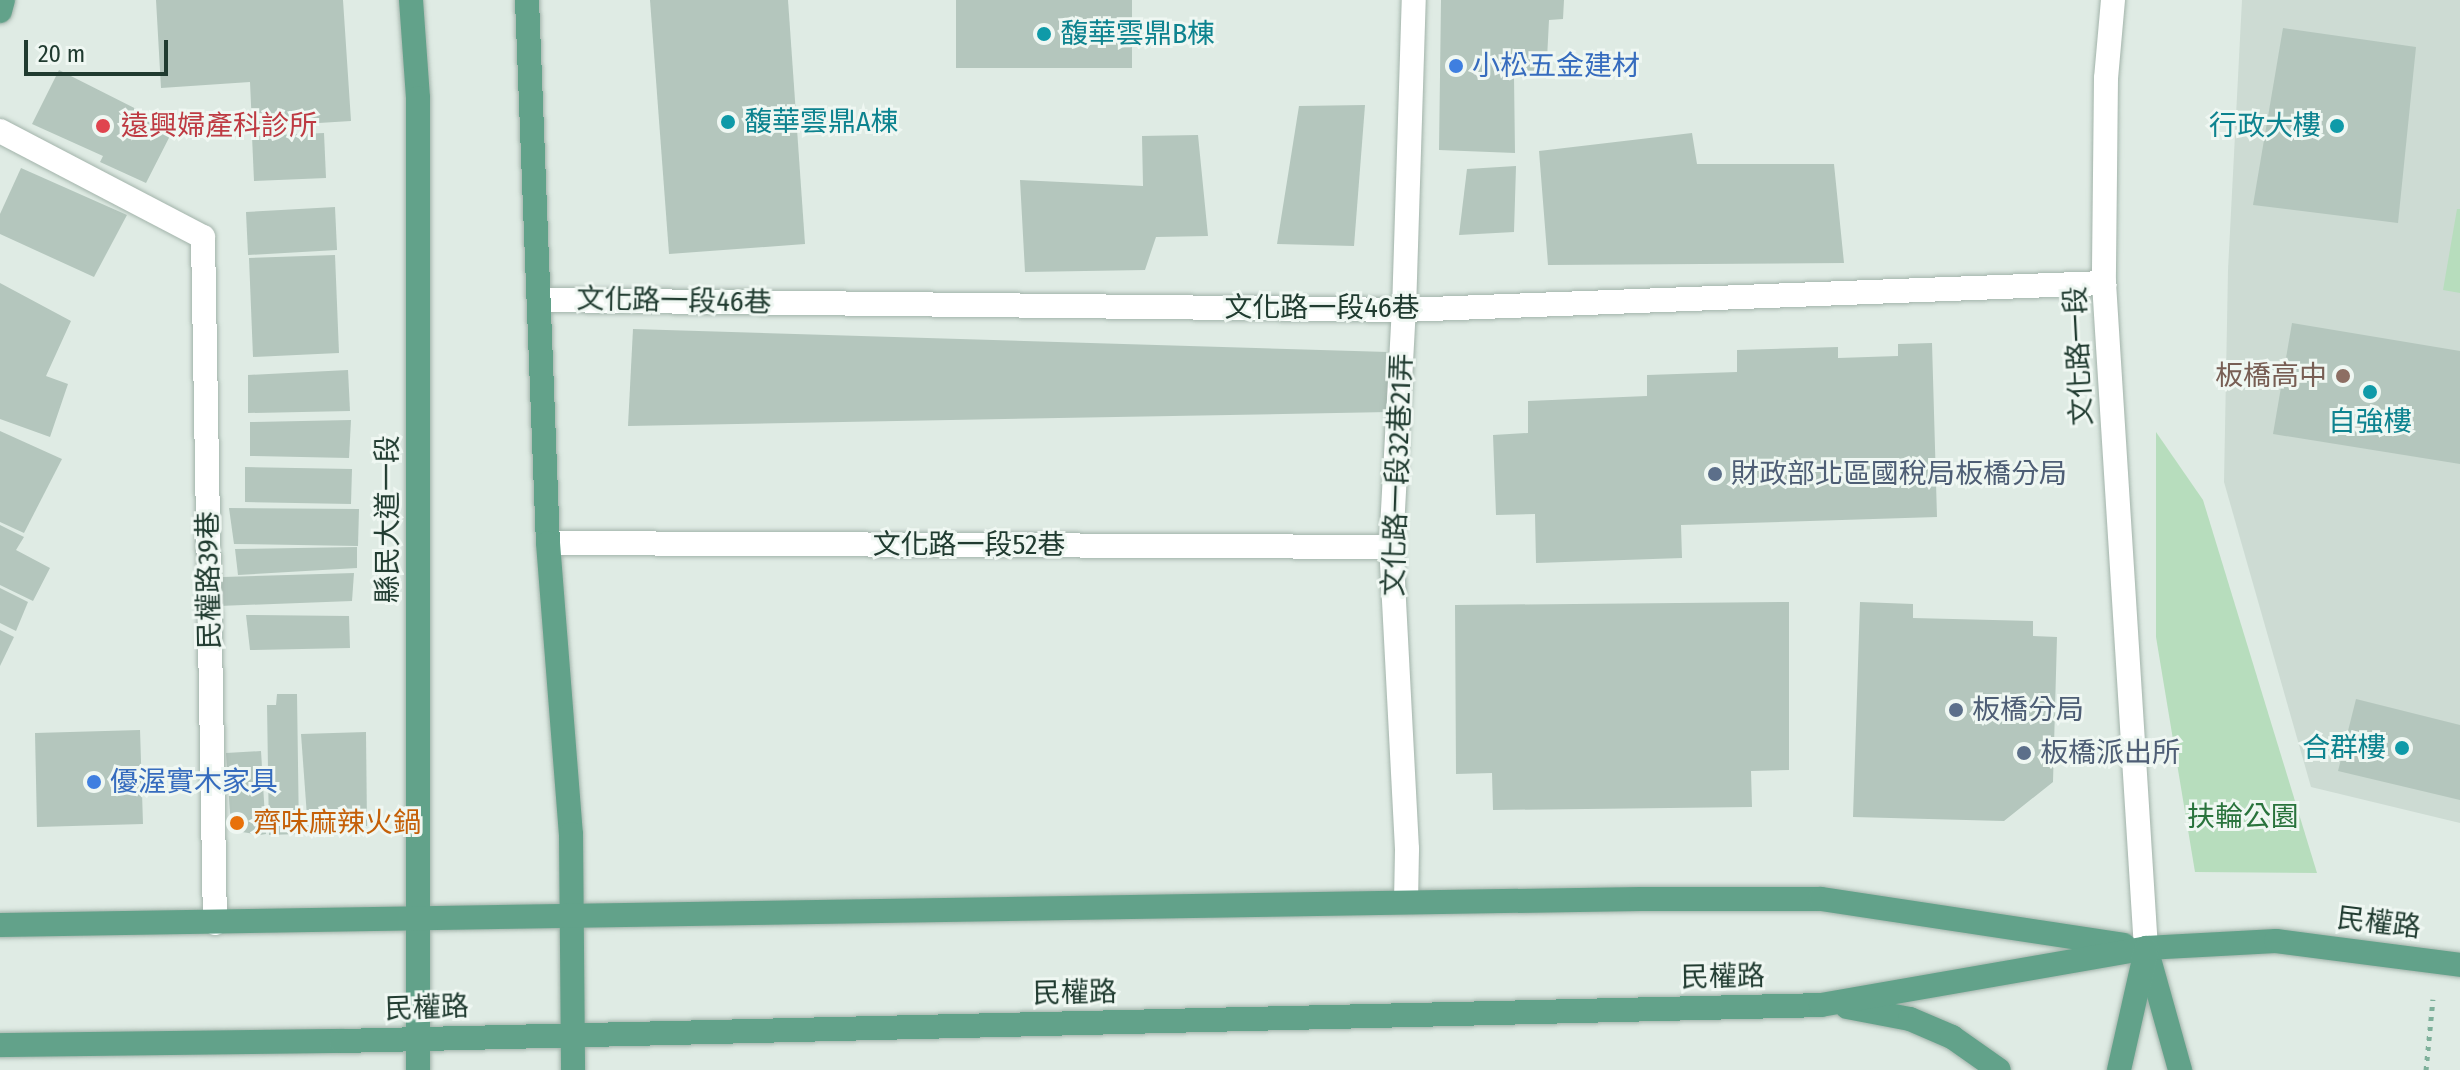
<!DOCTYPE html>
<meta charset="utf-8">
<style>
body{margin:0}
#map{position:relative;width:2460px;height:1070px;overflow:hidden;background:#dfebe4;font-family:"Fira Sans Condensed","Noto Sans TC",sans-serif}
div>[style]{position:absolute}
.built>*{inset:0;background:#cddbd3}
.green>*{inset:0;background:#b7ddbd}
.building>*{inset:0;background:#b4c6bd}
.path>*{height:5px;margin-top:-2.5px;transform-origin:0;background:repeating-linear-gradient(90deg,#7eb09a 0 4px,transparent 0 10px)}
.roads{filter:drop-shadow(0 0 2px #a2b3aa) drop-shadow(0 0 2px #a2b3aa)}
.minor>*{height:24px;margin:-12px;padding:0 12px;transform-origin:12px;border-radius:12px;background:#fff}
.major>*{height:24px;margin:-12px;padding:0 12px;transform-origin:12px;border-radius:12px;background:#62a28a}
.dots>*{width:22px;height:22px;translate:-50% -50%;box-sizing:border-box;border:4px solid #eff7f2;border-radius:50%}
span{translate:-50% -50%;white-space:nowrap;text-align:center;line-height:1.15;-webkit-text-stroke:6px #eff7f2;paint-order:stroke}
.culture-label{font-size:28px;color:#0d838f}
.left{translate:0 -50%;text-align:left}
.right{translate:-100% -50%;text-align:right}
.shop-label{font-size:28px;color:#366cbe}
.health-label{font-size:28px;color:#be3a42}
.street-label{font-size:28px;color:#203b30}
.education-label{font-size:28px;color:#785e54}
.service-label{font-size:28px;color:#4e5e75}
.park-label{font-size:28px;color:#29733c}
.food-label{font-size:28px;color:#c56008}
.scale{position:absolute;left:24px;top:40px;width:144px;height:36px;box-sizing:border-box;border:4px solid #203b30;border-top:0;padding-left:10px;font-size:24px;line-height:28px;white-space:nowrap;color:#203b30;-webkit-text-stroke:6px #eff7f2;paint-order:stroke}
</style>
<div id="map">
<div class="built">
<i style="clip-path:polygon(2242px 0,2460px 0,2460px 823px,2311px 787px,2224px 482px,2228px 270px)"></i>
</div>
<div class="green">
<i style="clip-path:polygon(2457px 209px,2460px 209px,2460px 293px,2443px 290px)"></i>
<i style="clip-path:polygon(2156px 432px,2203px 500px,2317px 873px,2195px 872px,2156px 637px)"></i>
</div>
<div class="building">
<i style="clip-path:polygon(156px 0,343px 0,351px 121px,252px 127px,250px 82px,161px 88px)"></i>
<i style="clip-path:polygon(650px 0,788px 0,805px 244px,669px 254px)"></i>
<i style="clip-path:polygon(956px 0,1132px 0,1132px 68px,956px 68px)"></i>
<i style="clip-path:polygon(1441px 0,1564px 0,1563px 19px,1549px 20px,1546px 79px,1514px 77px,1515px 153px,1439px 150px)"></i>
<i style="clip-path:polygon(2283px 28px,2416px 47px,2398px 223px,2253px 205px)"></i>
<i style="clip-path:polygon(59px 70px,174px 128px,146px 183px,100px 162px,103px 156px,32px 124px)"></i>
<i style="clip-path:polygon(1365px 105px,1354px 246px,1277px 244px,1299px 106px)"></i>
<i style="clip-path:polygon(324px 133px,326px 178px,254px 181px,252px 136px)"></i>
<i style="clip-path:polygon(1692px 133px,1697px 164px,1834px 164px,1844px 263px,1548px 265px,1539px 151px)"></i>
<i style="clip-path:polygon(1198px 135px,1208px 236px,1156px 237px,1145px 270px,1025px 272px,1020px 180px,1143px 186px,1142px 136px)"></i>
<i style="clip-path:polygon(1516px 166px,1514px 232px,1459px 235px,1467px 169px)"></i>
<i style="clip-path:polygon(21px 168px,127px 215px,94px 277px,0 234px,0 214px)"></i>
<i style="clip-path:polygon(335px 207px,337px 250px,248px 255px,246px 212px)"></i>
<i style="clip-path:polygon(335px 255px,339px 353px,253px 357px,249px 258px)"></i>
<i style="clip-path:polygon(0 283px,71px 321px,46px 376px,68px 384px,50px 437px,0 419px)"></i>
<i style="clip-path:polygon(2292px 323px,2460px 351px,2460px 464px,2273px 434px)"></i>
<i style="clip-path:polygon(633px 329px,1388px 352px,1389px 412px,628px 426px)"></i>
<i style="clip-path:polygon(1932px 343px,1937px 517px,1681px 525px,1682px 558px,1536px 563px,1535px 514px,1496px 515px,1493px 435px,1528px 433px,1528px 401px,1647px 396px,1647px 375px,1737px 372px,1737px 350px,1838px 347px,1838px 358px,1898px 356px,1898px 344px)"></i>
<i style="clip-path:polygon(348px 370px,350px 411px,248px 413px,248px 375px)"></i>
<i style="clip-path:polygon(351px 420px,349px 458px,250px 456px,250px 422px)"></i>
<i style="clip-path:polygon(0 431px,62px 459px,24px 533px,0 522px)"></i>
<i style="clip-path:polygon(245px 467px,352px 469px,351px 504px,245px 502px)"></i>
<i style="clip-path:polygon(229px 508px,359px 509px,358px 546px,234px 544px)"></i>
<i style="clip-path:polygon(0 525px,24px 537px,16px 550px,50px 568px,33px 601px,0 585px)"></i>
<i style="clip-path:polygon(357px 547px,357px 568px,238px 575px,235px 549px)"></i>
<i style="clip-path:polygon(354px 573px,352px 601px,219px 606px,223px 577px)"></i>
<i style="clip-path:polygon(0 588px,28px 602px,16px 631px,0 623px)"></i>
<i style="clip-path:polygon(1789px 602px,1789px 770px,1751px 771px,1752px 807px,1493px 810px,1492px 773px,1456px 774px,1455px 605px)"></i>
<i style="clip-path:polygon(1860px 602px,1913px 604px,1913px 618px,2033px 621px,2033px 636px,2057px 637px,2053px 782px,2004px 821px,1853px 817px)"></i>
<i style="clip-path:polygon(246px 615px,349px 616px,350px 648px,250px 650px)"></i>
<i style="clip-path:polygon(0 630px,14px 637px,0 666px)"></i>
<i style="clip-path:polygon(277px 694px,297px 694px,299px 834px,269px 835px,267px 705px,276px 705px)"></i>
<i style="clip-path:polygon(2356px 699px,2460px 725px,2460px 800px,2338px 771px)"></i>
<i style="clip-path:polygon(140px 730px,143px 824px,37px 827px,35px 733px)"></i>
<i style="clip-path:polygon(366px 732px,367px 826px,308px 830px,301px 734px)"></i>
<i style="clip-path:polygon(261px 751px,266px 834px,260px 835px,242px 832px,230px 813px,226px 753px)"></i>
</div>
<div class="path">
<i style="left:2426px;top:1070px;width:71px;rotate:-84.4deg"></i>
</div>
<div class="roads">
<div class="minor">
<i style="left:2113px;top:0;width:78px;rotate:95.1deg"></i>
<i style="left:2106px;top:78px;width:205px;rotate:90.6deg"></i>
<i style="left:2104px;top:283px;width:666px;rotate:86.39deg"></i>
<i style="left:0;top:131px;width:229px;rotate:27.6deg"></i>
<i style="left:203px;top:237px;width:686px;rotate:89deg"></i>
<i style="left:541px;top:300px;width:863px;rotate:0.66deg"></i>
<i style="left:1404px;top:310px;width:701px;rotate:-2.21deg"></i>
<i style="left:548px;top:543px;width:843px;rotate:0.27deg"></i>
<i style="left:1406px;top:902px;width:53px;rotate:-88.9deg"></i>
<i style="left:1407px;top:849px;width:302px;rotate:-93deg"></i>
<i style="left:1391px;top:547px;width:237px;rotate:-86.9deg"></i>
<i style="left:1404px;top:310px;width:310px;rotate:-88.2deg"></i>
</div>
<div class="major">
<i style="left:411px;top:0;width:98px;rotate:85.9deg"></i>
<i style="left:418px;top:98px;width:972px;rotate:90deg"></i>
<i style="left:527px;top:0;width:543px;rotate:87.79deg"></i>
<i style="left:548px;top:543px;width:292px;rotate:85.5deg"></i>
<i style="left:571px;top:834px;width:236px;rotate:89.5deg"></i>
<i style="left:0;top:11px;width:11px;rotate:-75deg"></i>
<i style="left:0;top:925px;width:1641px;rotate:-0.91deg"></i>
<i style="left:1641px;top:899px;width:180px"></i>
<i style="left:1821px;top:899px;width:306px;rotate:8.6deg"></i>
<i style="left:2146px;top:948px;width:127px;rotate:74.4deg"></i>
<i style="left:1847px;top:1007px;width:64px;rotate:10.8deg"></i>
<i style="left:1910px;top:1019px;width:46px;rotate:23.2deg"></i>
<i style="left:1952px;top:1037px;width:57px;rotate:35.1deg"></i>
<i style="left:0;top:1045px;width:341px;rotate:-0.7deg"></i>
<i style="left:341px;top:1041px;width:1480px;rotate:-1.39deg"></i>
<i style="left:1821px;top:1005px;width:330px;rotate:-9.9deg"></i>
<i style="left:2146px;top:948px;width:130px;rotate:-3.1deg"></i>
<i style="left:2276px;top:941px;width:186px;rotate:7.4deg"></i>
<i style="left:2119px;top:1070px;width:123px;rotate:-77.3deg"></i>
</div>
</div>
<div class="dots">
<i style="left:1044px;top:34px;background:#0f9aa8"></i>
<i style="left:1456px;top:66px;background:#3f7fe0"></i>
<i style="left:728px;top:122px;background:#0f9aa8"></i>
<i style="left:103px;top:126px;background:#e0444e"></i>
<i style="left:2337px;top:126px;background:#0f9aa8"></i>
<i style="left:2343px;top:376px;background:#8d6e63"></i>
<i style="left:2370px;top:392px;background:#0f9aa8"></i>
<i style="left:1715px;top:474px;background:#5c6f8a"></i>
<i style="left:1956px;top:710px;background:#5c6f8a"></i>
<i style="left:2402px;top:748px;background:#0f9aa8"></i>
<i style="left:2024px;top:753px;background:#5c6f8a"></i>
<i style="left:94px;top:782px;background:#3f7fe0"></i>
<i style="left:237px;top:823px;background:#e8710a"></i>
</div>
<div class="culture-label">
<span class="left" style="left:1060px;top:34px">馥華雲鼎B棟</span>
<span class="left" style="left:744px;top:122px">馥華雲鼎A棟</span>
<span class="right" style="left:2321px;top:126px">行政大樓</span>
<span style="left:2370px;top:422px">自強樓</span>
<span class="right" style="left:2386px;top:748px">合群樓</span>
</div>
<div class="shop-label">
<span class="left" style="left:1472px;top:66px">小松五金建材</span>
<span class="left" style="left:110px;top:782px">優渥實木家具</span>
</div>
<div class="health-label">
<span class="left" style="left:121px;top:126px">遠興婦產科診所</span>
</div>
<div class="street-label">
<span style="left:674px;top:301px;rotate:1deg">文化路一段46巷</span>
<span style="left:1322px;top:308px">文化路一段46巷</span>
<span style="left:2079px;top:356px;rotate:-93deg">文化路一段</span>
<span style="left:1398px;top:475px;rotate:-88deg">文化路一段32巷21弄</span>
<span style="left:388px;top:519px;rotate:-90deg">縣民大道一段</span>
<span style="left:969px;top:545px">文化路一段52巷</span>
<span style="left:209px;top:580px;rotate:-91deg">民權路39巷</span>
<span style="left:2379px;top:923px;rotate:7deg">民權路</span>
<span style="left:1723px;top:977px;rotate:-1deg">民權路</span>
<span style="left:1075px;top:993px;rotate:-1deg">民權路</span>
<span style="left:427px;top:1008px;rotate:-2deg">民權路</span>
</div>
<div class="education-label">
<span class="right" style="left:2327px;top:376px">板橋高中</span>
</div>
<div class="service-label">
<span class="left" style="left:1731px;top:474px">財政部北區國稅局板橋分局</span>
<span class="left" style="left:1972px;top:710px">板橋分局</span>
<span class="left" style="left:2040px;top:753px">板橋派出所</span>
</div>
<div class="park-label">
<span style="left:2243px;top:817px">扶輪公園</span>
</div>
<div class="food-label">
<span class="left" style="left:253px;top:823px">齊味麻辣火鍋</span>
</div>
<div class="scale">20 m</div>
</div>
